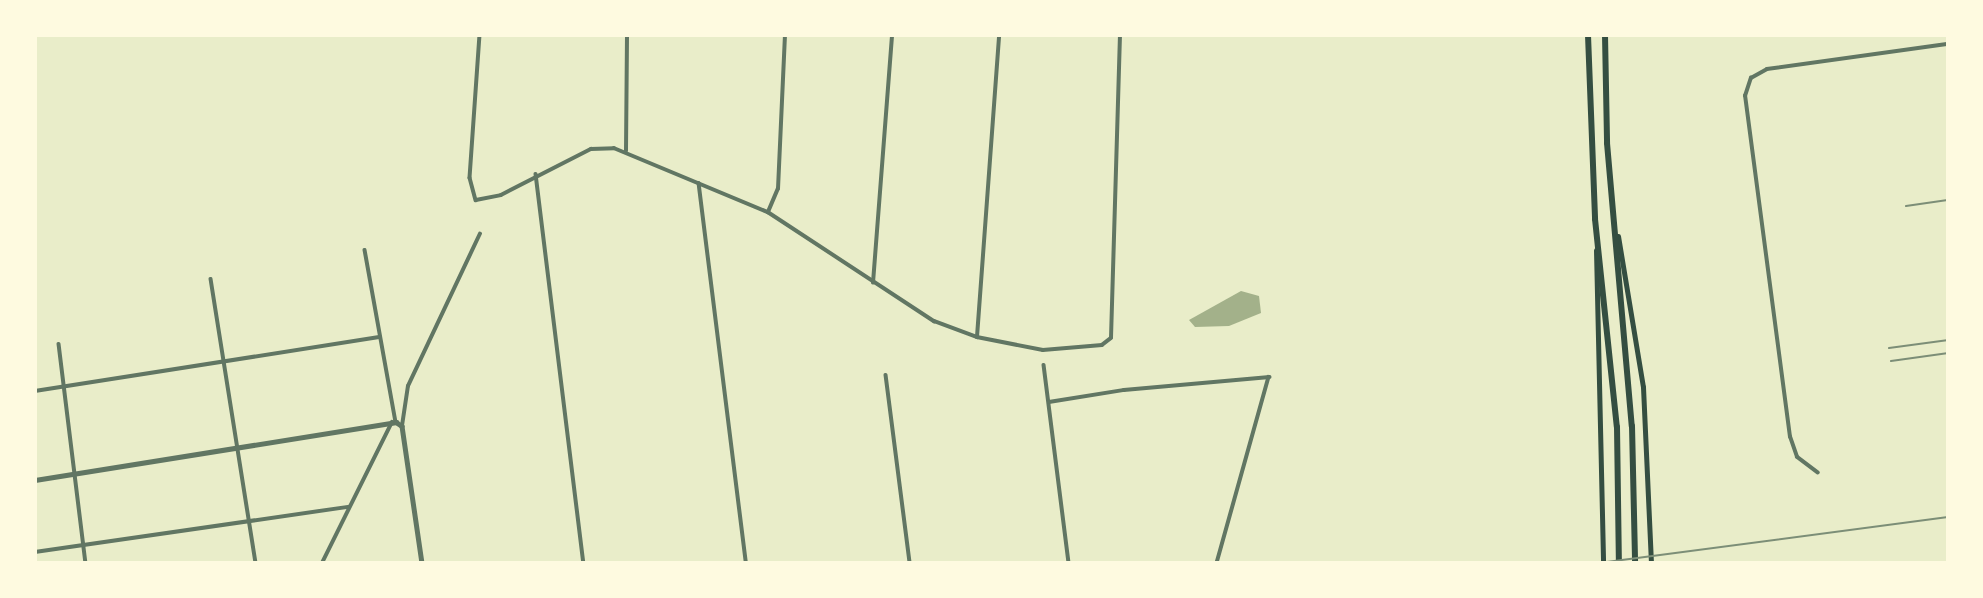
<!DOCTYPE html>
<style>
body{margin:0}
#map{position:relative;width:1983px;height:598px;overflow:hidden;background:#e9edc9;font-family:Rubik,sans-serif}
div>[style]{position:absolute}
.water>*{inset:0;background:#a3b18a}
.minor>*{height:3.5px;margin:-1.75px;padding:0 1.75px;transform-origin:1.75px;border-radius:1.75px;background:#617663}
.tertiary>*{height:4.5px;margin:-2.25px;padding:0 2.25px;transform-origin:2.25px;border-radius:2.25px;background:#617663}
.primary>*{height:5px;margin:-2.5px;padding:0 2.5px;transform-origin:2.5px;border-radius:2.5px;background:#344e41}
.trunk>*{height:6px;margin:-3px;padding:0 3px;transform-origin:3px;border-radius:3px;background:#344e41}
.rail>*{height:2px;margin:-1px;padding:0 1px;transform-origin:1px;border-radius:1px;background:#7c8e77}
span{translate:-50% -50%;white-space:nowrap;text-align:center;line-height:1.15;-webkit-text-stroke:7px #fefae0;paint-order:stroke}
.frame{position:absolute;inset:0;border:37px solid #fefae0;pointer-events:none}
</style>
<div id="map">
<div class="water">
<i style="clip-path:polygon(1241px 291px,1259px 296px,1261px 313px,1229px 326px,1195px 327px,1189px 320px)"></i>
</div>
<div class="minor">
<i style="left:480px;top:35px;width:143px;rotate:94deg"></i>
<i style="left:470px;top:178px;width:23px;rotate:75deg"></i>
<i style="left:476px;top:200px;width:25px;rotate:-11deg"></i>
<i style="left:501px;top:195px;width:101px;rotate:-27.1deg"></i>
<i style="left:591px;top:149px;width:23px;rotate:-2deg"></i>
<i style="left:614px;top:148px;width:167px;rotate:22.6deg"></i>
<i style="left:768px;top:212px;width:199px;rotate:33.3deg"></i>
<i style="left:934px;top:321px;width:46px;rotate:20.4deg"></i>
<i style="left:977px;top:337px;width:67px;rotate:11.1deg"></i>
<i style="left:1043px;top:350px;width:59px;rotate:-4.8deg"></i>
<i style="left:1102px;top:345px;width:11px;rotate:-38deg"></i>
<i style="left:1111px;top:338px;width:303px;rotate:-88.3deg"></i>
<i style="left:626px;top:151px;width:116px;rotate:-89.5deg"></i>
<i style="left:536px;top:174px;width:392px;rotate:83deg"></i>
<i style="left:699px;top:183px;width:383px;rotate:82.9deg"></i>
<i style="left:768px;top:212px;width:25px;rotate:-67deg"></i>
<i style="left:778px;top:189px;width:154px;rotate:-87.4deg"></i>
<i style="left:365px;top:250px;width:175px;rotate:79.8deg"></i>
<i style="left:211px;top:279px;width:288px;rotate:81deg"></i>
<i style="left:873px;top:283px;width:249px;rotate:-85.6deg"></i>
<i style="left:977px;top:337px;width:303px;rotate:-85.8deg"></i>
<i style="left:59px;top:344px;width:221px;rotate:83deg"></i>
<i style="left:1044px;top:365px;width:200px;rotate:82.8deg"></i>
<i style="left:886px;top:375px;width:190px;rotate:82.7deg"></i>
<i style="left:35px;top:391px;width:348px;rotate:-8.9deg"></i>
<i style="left:1049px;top:402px;width:76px;rotate:-9.1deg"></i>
<i style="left:1124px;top:390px;width:146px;rotate:-5.1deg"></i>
<i style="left:1269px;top:377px;width:193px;rotate:105.6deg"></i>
<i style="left:402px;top:426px;width:40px;rotate:-81.5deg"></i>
<i style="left:408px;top:386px;width:168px;rotate:-64.7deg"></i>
<i style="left:1818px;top:473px;width:26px;rotate:-143deg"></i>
<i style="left:1797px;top:457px;width:21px;rotate:-109deg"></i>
<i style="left:1790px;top:437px;width:344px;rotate:-97.5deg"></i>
<i style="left:1745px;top:96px;width:19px;rotate:-72deg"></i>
<i style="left:1751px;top:78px;width:18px;rotate:-29deg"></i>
<i style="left:1767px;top:69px;width:183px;rotate:-7.9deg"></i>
<i style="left:35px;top:552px;width:316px;rotate:-8.2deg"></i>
<i style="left:322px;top:563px;width:157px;rotate:-63.6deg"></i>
</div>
<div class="tertiary">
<i style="left:35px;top:480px;width:366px;rotate:-9.1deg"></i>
<i style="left:396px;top:422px;width:7px;rotate:34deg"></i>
<i style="left:402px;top:426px;width:138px;rotate:81.7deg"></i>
</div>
<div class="primary">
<i style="left:1618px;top:236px;width:153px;rotate:80.6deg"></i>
<i style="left:1643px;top:387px;width:176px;rotate:87.4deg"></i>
<i style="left:1596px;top:250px;width:313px;rotate:88.7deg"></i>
</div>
<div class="trunk">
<i style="left:1588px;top:35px;width:184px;rotate:87.8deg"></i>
<i style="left:1595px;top:219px;width:209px;rotate:84deg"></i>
<i style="left:1617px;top:427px;width:136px;rotate:89.2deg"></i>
<i style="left:1605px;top:35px;width:108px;rotate:88.9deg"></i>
<i style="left:1607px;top:143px;width:284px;rotate:85deg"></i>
<i style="left:1632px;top:426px;width:137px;rotate:88.7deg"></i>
</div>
<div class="rail">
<i style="left:1906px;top:206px;width:42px;rotate:-8.1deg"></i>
<i style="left:1889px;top:348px;width:60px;rotate:-7.7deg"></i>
<i style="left:1891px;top:361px;width:58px;rotate:-8deg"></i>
<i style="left:1599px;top:563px;width:352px;rotate:-7.5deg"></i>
</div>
<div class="frame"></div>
</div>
